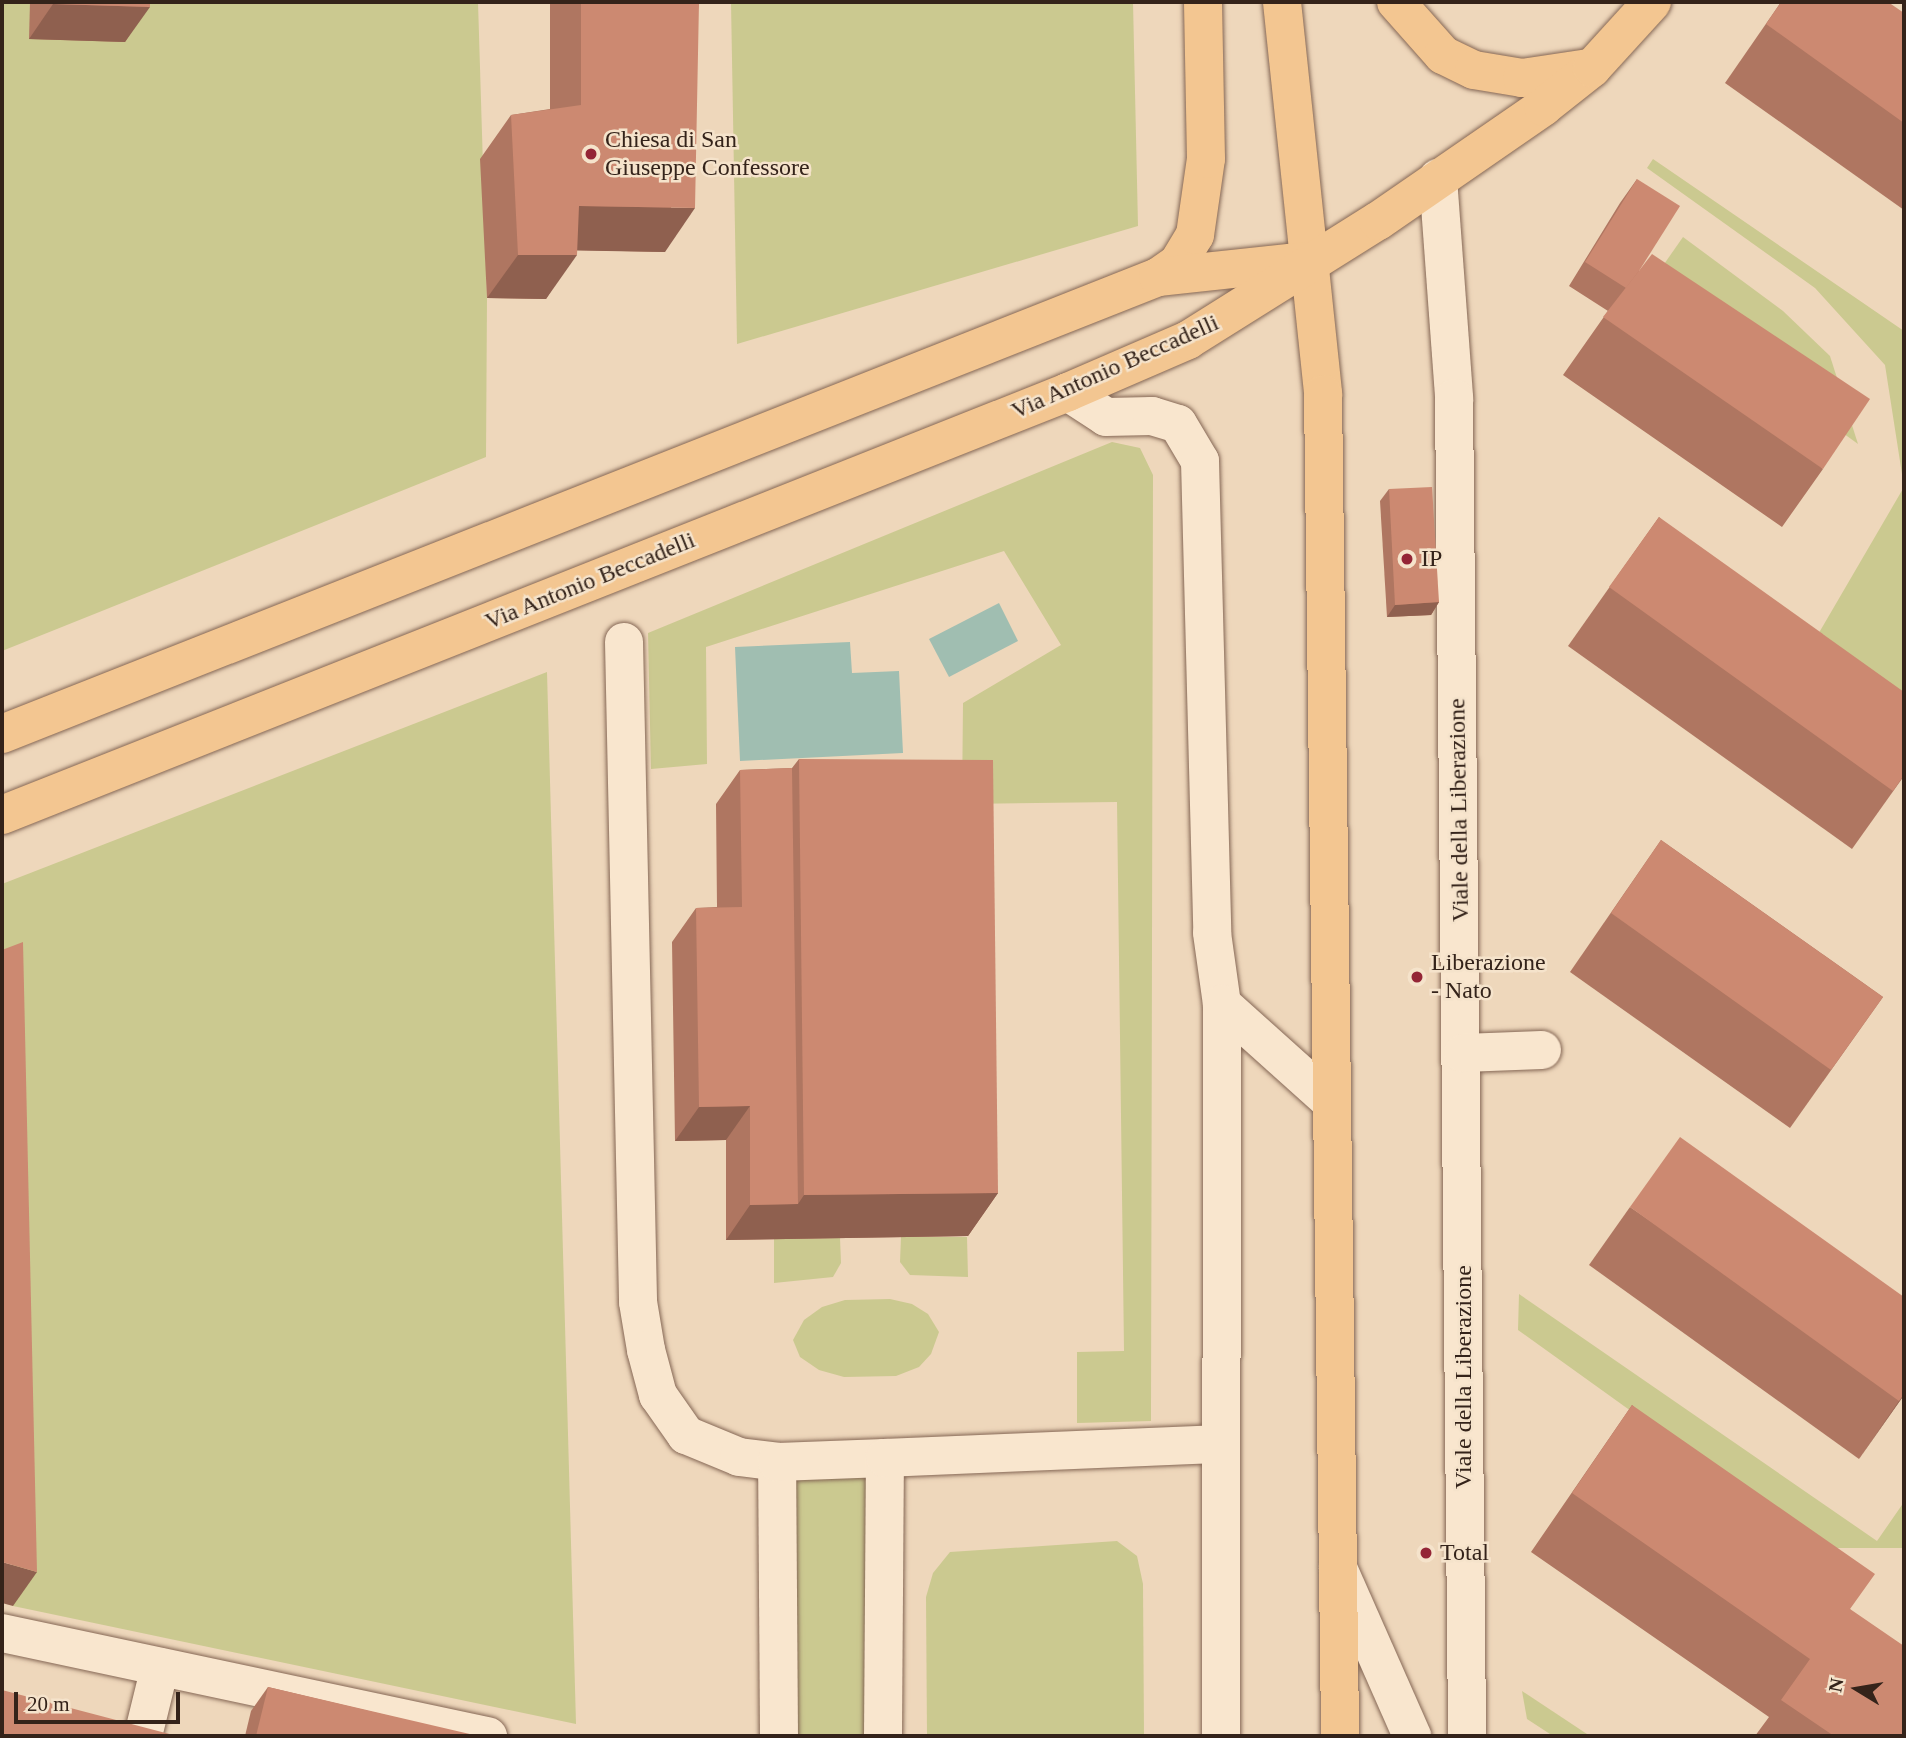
<!DOCTYPE html>
<style>
body{margin:0}
#map{position:relative;width:1906px;height:1738px;overflow:hidden;background:#eed7bb;font-family:Georgia,serif}
div>[style]{position:absolute}
.green>*{inset:0;background:#cbc990}
.water>*{inset:0;background:#a0beb1}
.roads{filter:drop-shadow(0 0 2px #856755) drop-shadow(0 0 2px #856755)}
.minor>*{height:38px;margin:-19px;padding:0 19px;transform-origin:19px;border-radius:19px;background:#f9e6ce}
.major>*{height:38px;margin:-19px;padding:0 19px;transform-origin:19px;border-radius:19px;background:#f3c691}
.wall>*{inset:0;background:#af7661}
.shaded-wall>*{inset:0;background:#8f604f}
.building>*{inset:0;background:#cc8971}
.dots>*{width:19px;height:19px;translate:-50% -50%;box-sizing:border-box;border:4px solid #f5e3cb;border-radius:50%}
span{translate:-50% -50%;white-space:nowrap;text-align:center;line-height:1.15;-webkit-text-stroke:5px #f5e3cb;paint-order:stroke}
.poi-label{font-size:24px;color:#34231a}
.left{translate:0 -50%;text-align:left}
.street-label{font-size:24px;color:#34231a}
.frame{position:absolute;inset:0;border:4px solid #34231a;pointer-events:none}
.north{position:absolute;left:1822px;top:1654px;width:70px;height:70px;-webkit-text-stroke:5px #f5e3cb;paint-order:stroke;rotate:281deg;font-size:19px;font-weight:700;line-height:28px;text-align:center;color:#34231a}
.north::after{content:'';display:block;margin:auto;width:24px;height:32px;background:#34231a;clip-path:polygon(50% 0,100% 100%,50% 72%,0 100%)}
.scale{position:absolute;left:14px;top:1692px;width:166px;height:32px;box-sizing:border-box;border:4px solid #34231a;border-top:0;padding-left:9px;font-size:21px;line-height:24px;white-space:nowrap;color:#34231a;-webkit-text-stroke:5px #f5e3cb;paint-order:stroke}
</style>
<div id="map">
<div class="green">
<i style="clip-path:polygon(2px 2px,478px 2px,487px 298px,486px 457px,2px 651px)"></i>
<i style="clip-path:polygon(731px 2px,1133px 2px,1138px 226px,737px 344px)"></i>
<i style="clip-path:polygon(1653px 159px,1904px 331px,1904px 772px,1785px 691px,1904px 487px,1885px 365px,1815px 288px,1647px 168px)"></i>
<i style="clip-path:polygon(1683px 237px,1783px 311px,1830px 356px,1858px 444px,1646px 290px)"></i>
<i style="clip-path:polygon(1112px 442px,1140px 448px,1153px 475px,1151px 1421px,1077px 1423px,1077px 1352px,1124px 1351px,1117px 802px,962px 804px,963px 703px,1061px 645px,1004px 551px,706px 647px,707px 764px,651px 769px,648px 633px)"></i>
<i style="clip-path:polygon(547px 672px,576px 1724px,13px 1606px,2px 884px)"></i>
<i style="clip-path:polygon(901px 1237px,967px 1237px,968px 1277px,910px 1275px,900px 1262px)"></i>
<i style="clip-path:polygon(840px 1238px,841px 1263px,833px 1277px,774px 1283px,774px 1239px)"></i>
<i style="clip-path:polygon(1519px 1294px,1877px 1541px,1904px 1502px,1904px 1548px,1822px 1548px,1518px 1330px)"></i>
<i style="clip-path:polygon(890px 1299px,912px 1304px,928px 1314px,939px 1332px,931px 1354px,919px 1367px,896px 1376px,844px 1377px,819px 1370px,800px 1357px,793px 1340px,804px 1320px,822px 1307px,845px 1300px)"></i>
<i style="clip-path:polygon(874px 1469px,873px 1736px,790px 1736px,788px 1474px)"></i>
<i style="clip-path:polygon(1117px 1541px,1137px 1556px,1143px 1584px,1144px 1736px,927px 1736px,926px 1597px,933px 1573px,950px 1552px)"></i>
<i style="clip-path:polygon(1522px 1691px,1590px 1736px,1553px 1736px,1527px 1719px)"></i>
</div>
<div class="water">
<i style="clip-path:polygon(999px 603px,1018px 641px,949px 677px,929px 639px)"></i>
<i style="clip-path:polygon(850px 642px,852px 673px,899px 671px,903px 753px,740px 761px,735px 647px)"></i>
</div>
<div class="roads">
<div class="minor">
<i style="left:1438px;top:178px;width:221px;rotate:85.8deg"></i>
<i style="left:1454px;top:398px;width:1338px;rotate:89.44deg"></i>
<i style="left:1068px;top:392px;width:45px;rotate:33.3deg"></i>
<i style="left:1106px;top:417px;width:46px;rotate:-1.2deg"></i>
<i style="left:1152px;top:416px;width:27px;rotate:17deg"></i>
<i style="left:1178px;top:424px;width:43px;rotate:59.3deg"></i>
<i style="left:1200px;top:461px;width:472px;rotate:88.5deg"></i>
<i style="left:1212px;top:933px;width:72px;rotate:82deg"></i>
<i style="left:1222px;top:1004px;width:145px;rotate:41.9deg"></i>
<i style="left:624px;top:642px;width:660px;rotate:88.78deg"></i>
<i style="left:638px;top:1302px;width:49px;rotate:80.5deg"></i>
<i style="left:646px;top:1350px;width:47px;rotate:75.1deg"></i>
<i style="left:658px;top:1395px;width:49px;rotate:55deg"></i>
<i style="left:686px;top:1435px;width:57px;rotate:22.5deg"></i>
<i style="left:739px;top:1457px;width:38px;rotate:7deg"></i>
<i style="left:1463px;top:1053px;width:79px;rotate:-2.2deg"></i>
<i style="left:1338px;top:1568px;width:184px;rotate:66.2deg"></i>
<i style="left:2px;top:1633px;width:497px;rotate:12deg"></i>
<i style="left:143px;top:1736px;width:71px;rotate:-76.2deg"></i>
<i style="left:779px;top:1736px;width:274px;rotate:-90.4deg"></i>
<i style="left:777px;top:1462px;width:108px;rotate:-2.1deg"></i>
<i style="left:883px;top:1736px;width:278px;rotate:-89.6deg"></i>
<i style="left:885px;top:1458px;width:336px;rotate:-2.4deg"></i>
<i style="left:1221px;top:1736px;width:732px;rotate:-89.92deg"></i>
</div>
<div class="major">
<i style="left:1282px;top:2px;width:394px;rotate:84deg"></i>
<i style="left:1323px;top:394px;width:1342px;rotate:89.27deg"></i>
<i style="left:1396px;top:2px;width:71px;rotate:48.4deg"></i>
<i style="left:1443px;top:55px;width:34px;rotate:26deg"></i>
<i style="left:1474px;top:70px;width:49px;rotate:9.5deg"></i>
<i style="left:1522px;top:78px;width:69px;rotate:-8.4deg"></i>
<i style="left:1158px;top:277px;width:24px;rotate:-35deg"></i>
<i style="left:1178px;top:263px;width:33px;rotate:-59deg"></i>
<i style="left:1195px;top:235px;width:77px;rotate:-81.8deg"></i>
<i style="left:1206px;top:159px;width:157px;rotate:-91.1deg"></i>
<i style="left:2px;top:734px;width:1243px;rotate:-21.57deg"></i>
<i style="left:1158px;top:277px;width:148px;rotate:-6.2deg"></i>
<i style="left:2px;top:815px;width:1147px;rotate:-21.64deg"></i>
<i style="left:1068px;top:392px;width:131px;rotate:-23.4deg"></i>
<i style="left:1188px;top:340px;width:224px;rotate:-32.1deg"></i>
<i style="left:1378px;top:221px;width:201px;rotate:-34.6deg"></i>
<i style="left:1543px;top:107px;width:63px;rotate:-38.5deg"></i>
<i style="left:1592px;top:68px;width:89px;rotate:-47.7deg"></i>
</div>
</div>
<div class="wall">
<i style="clip-path:polygon(30px 2px,150px 2px,125px 42px,29px 39px)"></i>
<i style="clip-path:polygon(550px 2px,699px 2px,665px 252px,577px 250px,546px 299px,487px 298px,480px 159px,511px 115px,550px 109px)"></i>
<i style="clip-path:polygon(1781px 2px,1904px 13px,1904px 210px,1725px 83px)"></i>
<i style="clip-path:polygon(1637px 179px,1639px 271px,1823px 469px,1782px 527px,1563px 375px,1608px 311px,1569px 286px,1620px 203px)"></i>
<i style="clip-path:polygon(1389px 489px,1439px 602px,1431px 615px,1387px 617px,1380px 501px)"></i>
<i style="clip-path:polygon(1659px 517px,1904px 776px,1852px 849px,1568px 646px)"></i>
<i style="clip-path:polygon(799px 759px,998px 1193px,968px 1236px,726px 1240px,726px 1140px,675px 1141px,672px 942px,696px 908px,717px 907px,716px 804px,740px 770px,792px 768px)"></i>
<i style="clip-path:polygon(1661px 840px,1883px 997px,1790px 1128px,1570px 972px)"></i>
<i style="clip-path:polygon(1630px 1207px,1904px 1395px,1859px 1459px,1589px 1265px)"></i>
<i style="clip-path:polygon(1632px 1405px,1850px 1609px,1904px 1736px,1755px 1736px,1769px 1717px,1531px 1552px)"></i>
<i style="clip-path:polygon(268px 1687px,473px 1736px,245px 1736px,251px 1711px)"></i>
</div>
<div class="shaded-wall">
<i style="clip-path:polygon(53px 4px,150px 7px,125px 42px,29px 39px)"></i>
<i style="clip-path:polygon(579px 206px,695px 208px,665px 252px,548px 250px)"></i>
<i style="clip-path:polygon(518px 255px,577px 255px,546px 299px,487px 298px)"></i>
<i style="clip-path:polygon(1439px 602px,1431px 615px,1387px 617px,1395px 605px)"></i>
<i style="clip-path:polygon(750px 1106px,726px 1140px,675px 1141px,699px 1107px)"></i>
<i style="clip-path:polygon(998px 1193px,968px 1236px,726px 1240px,750px 1205px,798px 1204px,804px 1195px)"></i>
<i style="clip-path:polygon(1904px 1394px,1904px 1395px,1859px 1459px,1899px 1401px)"></i>
<i style="clip-path:polygon(2px 1562px,37px 1572px,13px 1606px,2px 1603px)"></i>
</div>
<div class="building">
<i style="clip-path:polygon(53px 2px,150px 2px,150px 7px,53px 4px)"></i>
<i style="clip-path:polygon(581px 2px,699px 2px,695px 208px,579px 206px,577px 255px,518px 255px,511px 115px,581px 105px)"></i>
<i style="clip-path:polygon(1781px 2px,1888px 2px,1904px 13px,1904px 123px,1766px 24px)"></i>
<i style="clip-path:polygon(1637px 179px,1680px 206px,1639px 271px,1626px 288px,1585px 262px)"></i>
<i style="clip-path:polygon(1652px 254px,1870px 399px,1823px 469px,1603px 317px)"></i>
<i style="clip-path:polygon(1432px 487px,1439px 602px,1395px 605px,1389px 489px)"></i>
<i style="clip-path:polygon(1659px 517px,1904px 692px,1904px 775px,1893px 791px,1609px 587px)"></i>
<i style="clip-path:polygon(799px 759px,993px 760px,998px 1193px,804px 1195px)"></i>
<i style="clip-path:polygon(792px 768px,798px 1204px,750px 1205px,750px 1106px,699px 1107px,696px 908px,742px 907px,740px 770px)"></i>
<i style="clip-path:polygon(1661px 840px,1883px 997px,1831px 1070px,1611px 913px)"></i>
<i style="clip-path:polygon(23px 942px,37px 1572px,2px 1562px,2px 950px)"></i>
<i style="clip-path:polygon(1680px 1137px,1904px 1297px,1904px 1394px,1899px 1401px,1630px 1207px)"></i>
<i style="clip-path:polygon(1632px 1405px,1875px 1574px,1850px 1609px,1904px 1646px,1904px 1736px,1834px 1736px,1781px 1700px,1810px 1659px,1572px 1493px)"></i>
<i style="clip-path:polygon(268px 1687px,474px 1735px,473px 1736px,256px 1736px)"></i>
<i style="clip-path:polygon(2px 1690px,177px 1736px,2px 1736px)"></i>
</div>
<div class="dots">
<i style="left:591px;top:154px;background:#942536"></i>
<i style="left:1407px;top:559px;background:#942536"></i>
<i style="left:1417px;top:977px;background:#942536"></i>
<i style="left:1426px;top:1553px;background:#942536"></i>
</div>
<div class="poi-label">
<span class="left" style="left:605px;top:154px">Chiesa di San<br>Giuseppe Confessore</span>
<span class="left" style="left:1421px;top:559px">IP</span>
<span class="left" style="left:1431px;top:977px">Liberazione<br>- Nato</span>
<span class="left" style="left:1440px;top:1553px">Total</span>
</div>
<div class="street-label">
<span style="left:1115px;top:367px;rotate:-24deg">Via Antonio Beccadelli</span>
<span style="left:590px;top:581px;rotate:-22deg">Via Antonio Beccadelli</span>
<span style="left:1459px;top:810px;rotate:-91deg">Viale della Liberazione</span>
<span style="left:1464px;top:1377px;rotate:-90deg">Viale della Liberazione</span>
</div>
<div class="frame"></div>
<div class="north">N</div>
<div class="scale">20 m</div>
</div>
